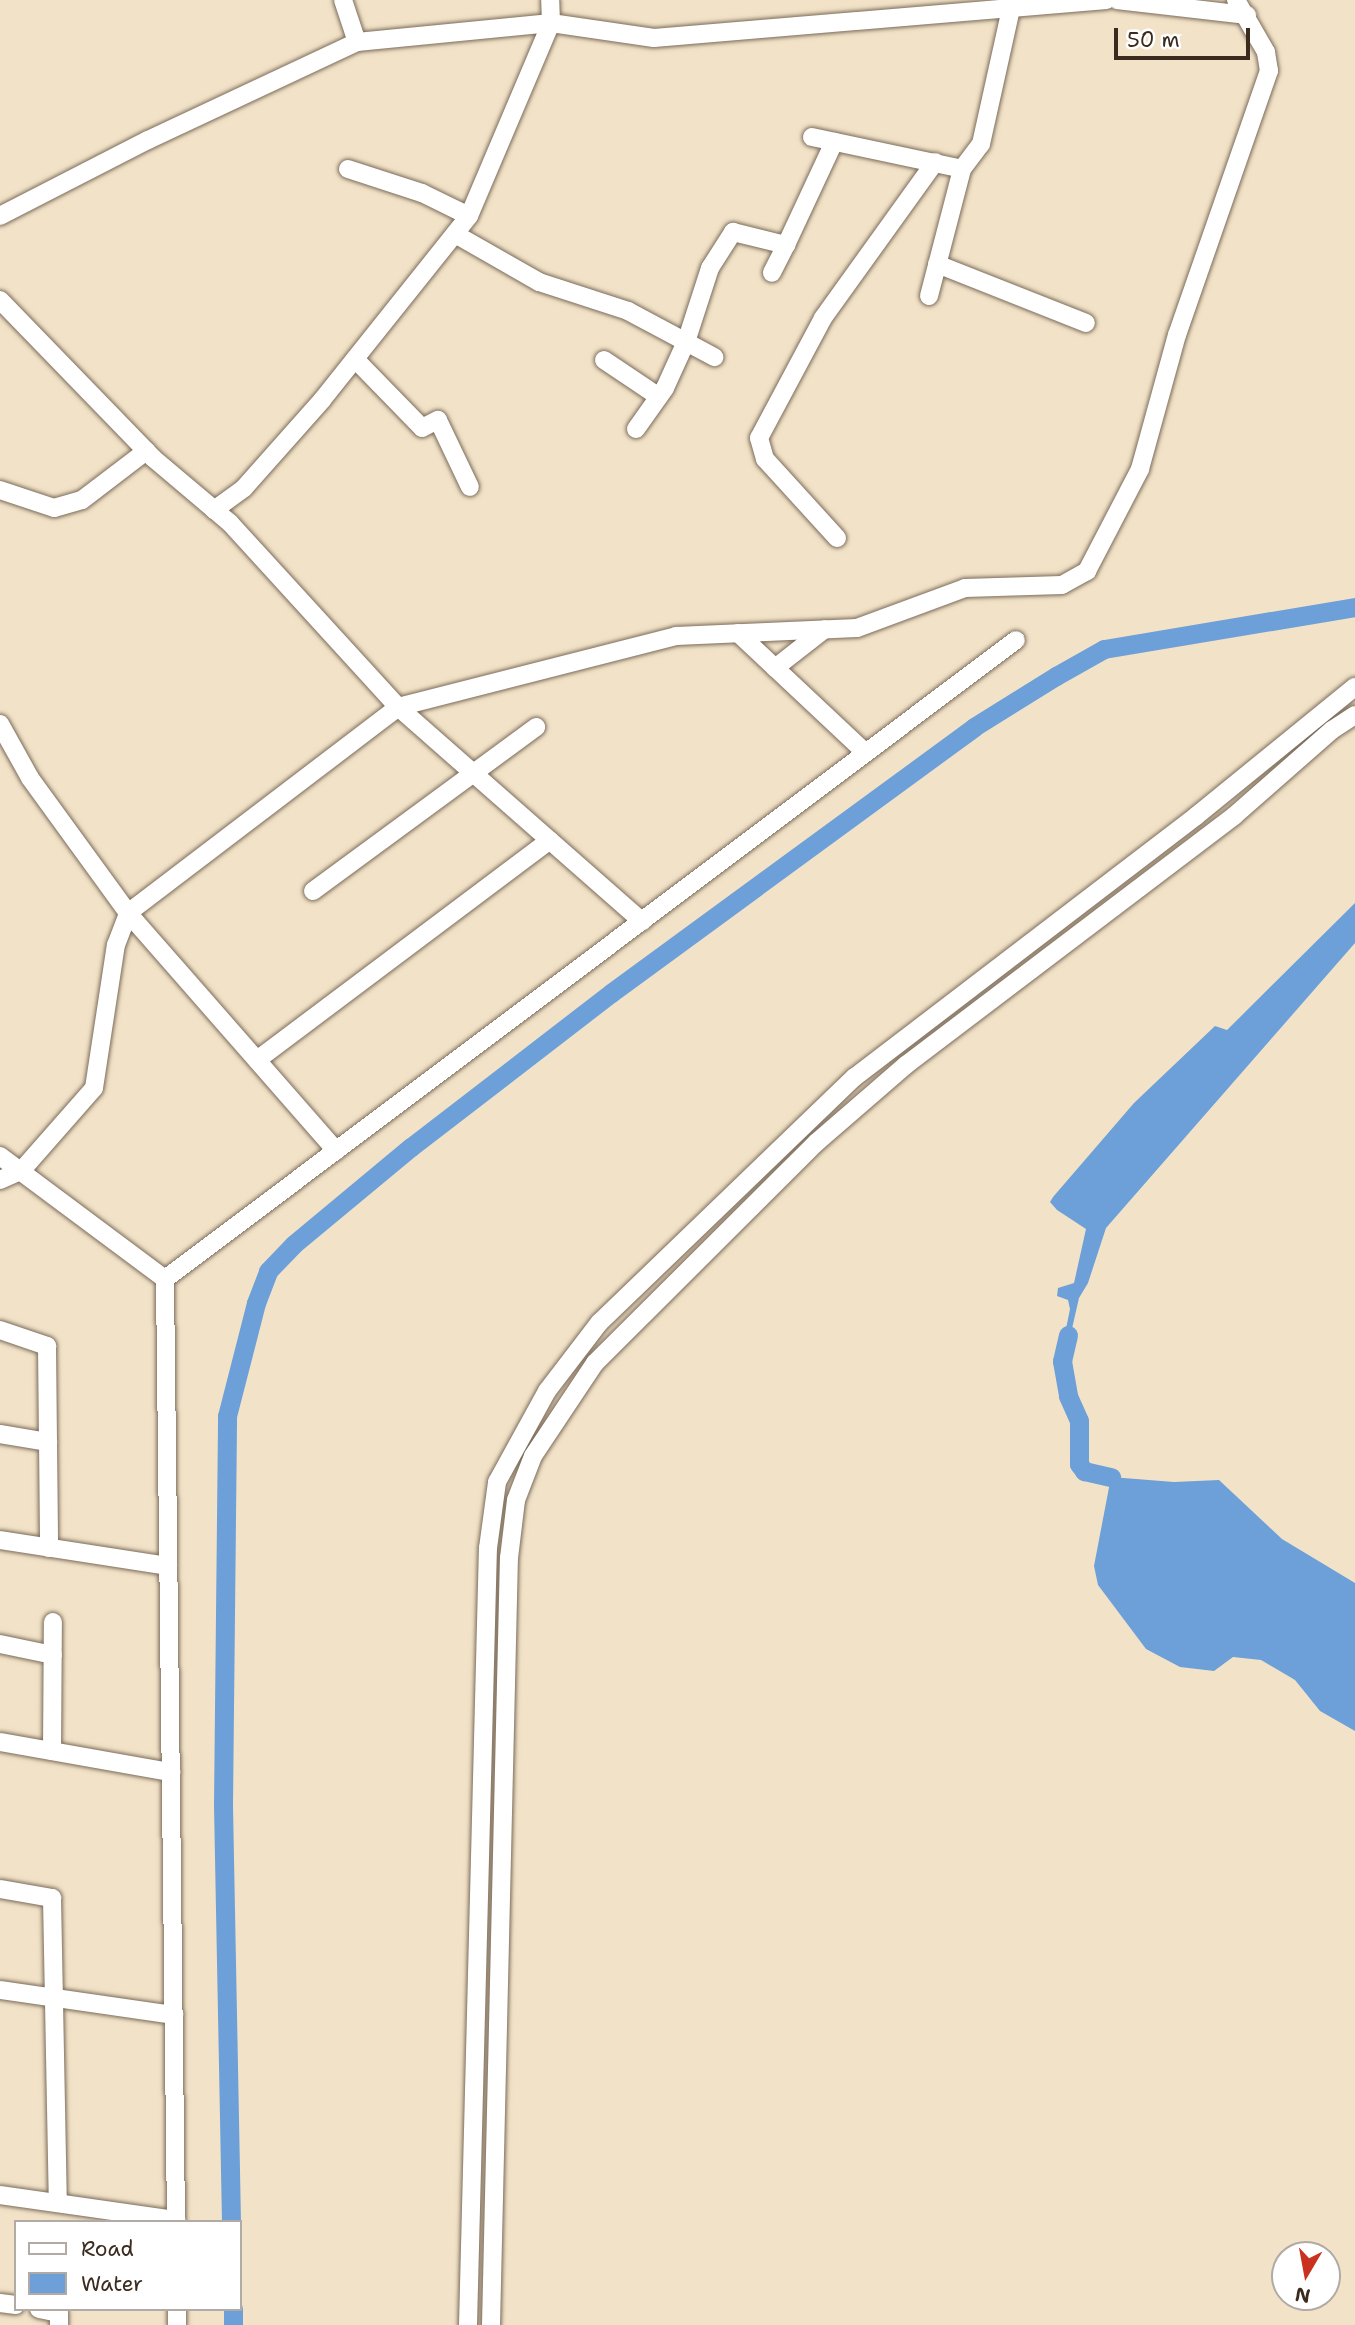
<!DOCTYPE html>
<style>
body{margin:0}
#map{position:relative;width:1355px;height:2325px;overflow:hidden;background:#f2e3c8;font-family:"Shantell Sans",sans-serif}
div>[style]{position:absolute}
.water>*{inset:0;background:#6da0d9}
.canal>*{height:19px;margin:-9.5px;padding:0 9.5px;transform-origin:9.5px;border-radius:9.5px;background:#6da0d9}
.roads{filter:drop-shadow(0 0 2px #7b6b5a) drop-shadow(0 0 2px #7b6b5a)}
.minor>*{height:18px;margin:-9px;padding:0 9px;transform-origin:9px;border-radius:9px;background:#fff}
span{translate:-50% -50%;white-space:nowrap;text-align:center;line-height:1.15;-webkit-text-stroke:5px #fff;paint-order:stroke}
.legend{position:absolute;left:14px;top:2220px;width:228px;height:91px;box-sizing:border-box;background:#fff;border:2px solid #b1aaa5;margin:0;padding:9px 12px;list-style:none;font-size:21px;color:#3b2a1e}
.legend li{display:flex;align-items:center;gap:14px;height:35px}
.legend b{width:35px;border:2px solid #b1aaa5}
.north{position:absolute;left:1271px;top:2241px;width:70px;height:70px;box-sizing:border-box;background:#fff;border:2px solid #b1aaa5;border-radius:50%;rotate:190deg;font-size:19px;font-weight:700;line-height:28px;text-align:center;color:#3b2a1e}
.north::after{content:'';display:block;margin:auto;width:24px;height:32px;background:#c8321e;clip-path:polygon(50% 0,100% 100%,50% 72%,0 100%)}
.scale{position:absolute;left:1114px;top:28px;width:136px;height:32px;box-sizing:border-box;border:4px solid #3b2a1e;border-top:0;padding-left:9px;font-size:21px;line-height:24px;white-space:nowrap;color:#3b2a1e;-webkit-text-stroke:5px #fff;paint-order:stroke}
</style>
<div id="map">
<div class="water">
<i style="clip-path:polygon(1355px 903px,1355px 943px,1106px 1228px,1088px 1283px,1079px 1298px,1071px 1333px,1065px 1334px,1070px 1309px,1068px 1300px,1057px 1296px,1058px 1288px,1074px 1283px,1086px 1229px,1057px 1210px,1050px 1202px,1053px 1197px,1134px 1103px,1215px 1026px,1227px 1030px)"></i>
<i style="clip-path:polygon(1111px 1477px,1174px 1482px,1219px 1480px,1282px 1539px,1355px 1583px,1355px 1731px,1320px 1711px,1295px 1680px,1261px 1660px,1233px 1657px,1214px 1671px,1180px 1667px,1146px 1649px,1098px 1585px,1094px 1566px)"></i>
</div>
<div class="canal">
<i style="left:1068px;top:1335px;width:27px;rotate:103deg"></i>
<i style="left:1062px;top:1361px;width:36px;rotate:80deg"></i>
<i style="left:1068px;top:1396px;width:27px;rotate:66deg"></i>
<i style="left:1079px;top:1421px;width:43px;rotate:90deg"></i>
<i style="left:1079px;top:1464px;width:9px;rotate:54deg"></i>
<i style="left:1084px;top:1471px;width:28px;rotate:13deg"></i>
<i style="left:231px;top:2222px;width:417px;rotate:-91.1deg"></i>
<i style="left:223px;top:1805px;width:389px;rotate:-89.4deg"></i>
<i style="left:227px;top:1416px;width:117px;rotate:-75.6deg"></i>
<i style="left:256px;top:1303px;width:34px;rotate:-69deg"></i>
<i style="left:268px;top:1271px;width:37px;rotate:-46deg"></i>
<i style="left:294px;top:1244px;width:152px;rotate:-39.7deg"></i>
<i style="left:411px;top:1147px;width:252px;rotate:-37.6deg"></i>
<i style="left:611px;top:993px;width:450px;rotate:-36.2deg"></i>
<i style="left:974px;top:727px;width:97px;rotate:-31.9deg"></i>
<i style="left:1056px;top:676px;width:55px;rotate:-29.4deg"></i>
<i style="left:1104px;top:649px;width:254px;rotate:-9.5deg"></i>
<i style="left:233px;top:2309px;width:16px;rotate:90deg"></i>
</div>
<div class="roads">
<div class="minor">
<i style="left:343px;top:0;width:44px;rotate:71.6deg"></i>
<i style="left:1117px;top:0;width:131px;rotate:6.6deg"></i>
<i style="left:812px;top:137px;width:153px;rotate:12deg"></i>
<i style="left:348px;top:169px;width:78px;rotate:18deg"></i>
<i style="left:422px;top:193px;width:52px;rotate:26.1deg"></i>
<i style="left:0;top:216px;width:166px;rotate:-27.2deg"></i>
<i style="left:148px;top:140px;width:231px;rotate:-25.1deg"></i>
<i style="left:357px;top:42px;width:195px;rotate:-5.6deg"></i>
<i style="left:551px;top:23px;width:104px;rotate:8.3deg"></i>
<i style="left:654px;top:38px;width:454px;rotate:-4.8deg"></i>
<i style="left:455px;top:234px;width:97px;rotate:29.7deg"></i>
<i style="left:539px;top:282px;width:94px;rotate:18deg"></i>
<i style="left:628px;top:311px;width:98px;rotate:28.1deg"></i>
<i style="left:786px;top:245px;width:114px;rotate:-65deg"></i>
<i style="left:937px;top:264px;width:160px;rotate:21.6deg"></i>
<i style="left:929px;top:296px;width:131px;rotate:-75.4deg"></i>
<i style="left:962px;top:169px;width:31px;rotate:-53deg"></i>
<i style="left:981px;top:144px;width:148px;rotate:-77.5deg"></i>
<i style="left:0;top:300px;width:220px;rotate:45.9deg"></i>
<i style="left:153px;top:458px;width:101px;rotate:40.2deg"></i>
<i style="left:230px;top:523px;width:249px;rotate:47.6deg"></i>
<i style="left:398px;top:707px;width:325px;rotate:41.3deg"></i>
<i style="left:355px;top:359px;width:96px;rotate:45.8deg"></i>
<i style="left:422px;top:428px;width:18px;rotate:-27deg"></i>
<i style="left:438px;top:420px;width:74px;rotate:64.5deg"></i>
<i style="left:604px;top:360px;width:66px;rotate:33.9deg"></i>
<i style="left:636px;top:429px;width:50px;rotate:-54.7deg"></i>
<i style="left:665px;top:388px;width:51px;rotate:-65.5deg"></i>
<i style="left:686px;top:342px;width:78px;rotate:-72deg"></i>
<i style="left:710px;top:268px;width:43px;rotate:-57.4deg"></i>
<i style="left:733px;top:232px;width:55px;rotate:13.8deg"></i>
<i style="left:786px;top:245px;width:31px;rotate:117deg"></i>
<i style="left:0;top:490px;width:57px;rotate:18.4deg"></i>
<i style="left:54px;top:508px;width:29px;rotate:-16deg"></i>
<i style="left:82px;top:500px;width:81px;rotate:-37.4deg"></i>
<i style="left:214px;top:510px;width:37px;rotate:-36deg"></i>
<i style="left:244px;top:488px;width:118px;rotate:-48.4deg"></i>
<i style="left:322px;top:400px;width:236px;rotate:-51.4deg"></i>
<i style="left:469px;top:216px;width:210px;rotate:-67deg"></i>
<i style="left:551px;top:23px;width:23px;rotate:-92deg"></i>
<i style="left:837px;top:538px;width:107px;rotate:-132.3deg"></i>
<i style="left:765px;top:459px;width:22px;rotate:-106deg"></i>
<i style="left:759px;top:438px;width:136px;rotate:-61.9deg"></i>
<i style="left:823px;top:318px;width:192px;rotate:-54.3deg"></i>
<i style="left:738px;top:633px;width:175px;rotate:43.2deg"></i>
<i style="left:775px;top:668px;width:63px;rotate:-38deg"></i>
<i style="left:0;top:724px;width:62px;rotate:60.9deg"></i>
<i style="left:30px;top:778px;width:167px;rotate:54deg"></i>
<i style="left:128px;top:913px;width:316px;rotate:48.8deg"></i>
<i style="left:313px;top:891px;width:277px;rotate:-36.3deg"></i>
<i style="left:257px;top:1060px;width:366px;rotate:-36.9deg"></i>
<i style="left:0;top:1156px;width:206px;rotate:36.7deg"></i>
<i style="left:0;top:1180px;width:24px;rotate:-24deg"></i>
<i style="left:22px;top:1170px;width:109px;rotate:-48.7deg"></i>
<i style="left:94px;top:1088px;width:145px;rotate:-81.3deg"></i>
<i style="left:116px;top:945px;width:34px;rotate:-69deg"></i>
<i style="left:128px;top:913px;width:340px;rotate:-37.3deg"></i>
<i style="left:398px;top:707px;width:287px;rotate:-14.3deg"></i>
<i style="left:676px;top:636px;width:181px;rotate:-2.5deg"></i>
<i style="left:857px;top:628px;width:115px;rotate:-20.3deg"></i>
<i style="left:965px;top:588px;width:97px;rotate:-1.8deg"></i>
<i style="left:1062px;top:585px;width:29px;rotate:-29deg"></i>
<i style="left:1087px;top:571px;width:115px;rotate:-62.5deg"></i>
<i style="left:1140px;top:469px;width:139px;rotate:-74.6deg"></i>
<i style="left:1177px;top:335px;width:280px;rotate:-70.8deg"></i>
<i style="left:1269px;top:71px;width:19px;rotate:-99deg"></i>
<i style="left:1266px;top:52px;width:60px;rotate:-120deg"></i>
<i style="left:0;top:1330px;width:50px;rotate:18.8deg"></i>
<i style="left:47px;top:1346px;width:202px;rotate:89.4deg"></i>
<i style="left:0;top:1434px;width:49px;rotate:9.5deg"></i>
<i style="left:0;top:1540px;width:170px;rotate:8.8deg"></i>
<i style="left:0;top:1644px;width:54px;rotate:11.7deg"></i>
<i style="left:0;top:1742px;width:174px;rotate:10deg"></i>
<i style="left:52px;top:1751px;width:129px;rotate:-89.6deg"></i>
<i style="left:0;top:1889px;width:53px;rotate:9.8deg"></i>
<i style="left:52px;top:1898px;width:305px;rotate:88.9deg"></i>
<i style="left:0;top:1990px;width:176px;rotate:8.2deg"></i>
<i style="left:0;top:2195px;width:178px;rotate:8.1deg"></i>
<i style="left:176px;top:2222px;width:943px;rotate:-90.67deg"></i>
<i style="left:165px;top:1279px;width:1064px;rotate:-36.9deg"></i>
<i style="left:0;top:2303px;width:16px;rotate:7deg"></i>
<i style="left:39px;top:2309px;width:20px;rotate:11deg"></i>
<i style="left:59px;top:2313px;width:12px;rotate:90deg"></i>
<i style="left:177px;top:2309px;width:16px;rotate:90deg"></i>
<i style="left:468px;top:2325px;width:777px;rotate:-88.53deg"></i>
<i style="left:488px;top:1548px;width:67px;rotate:-82.2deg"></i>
<i style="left:497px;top:1482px;width:104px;rotate:-61.2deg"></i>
<i style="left:547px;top:1391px;width:86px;rotate:-52.6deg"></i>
<i style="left:599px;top:1323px;width:355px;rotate:-43.9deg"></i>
<i style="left:855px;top:1077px;width:429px;rotate:-37.4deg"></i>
<i style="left:1196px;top:816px;width:205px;rotate:-39.1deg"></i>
<i style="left:491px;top:2325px;width:767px;rotate:-88.66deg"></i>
<i style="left:509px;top:1558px;width:58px;rotate:-83.1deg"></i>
<i style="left:516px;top:1500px;width:47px;rotate:-68.9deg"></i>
<i style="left:533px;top:1456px;width:112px;rotate:-56.3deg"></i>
<i style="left:595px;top:1363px;width:313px;rotate:-44.9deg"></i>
<i style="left:817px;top:1142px;width:118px;rotate:-40.9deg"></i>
<i style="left:906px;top:1065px;width:412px;rotate:-37.2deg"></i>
<i style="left:1234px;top:816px;width:130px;rotate:-41.3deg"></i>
<i style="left:1332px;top:730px;width:27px;rotate:-33deg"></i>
</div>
</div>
<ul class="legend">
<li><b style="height:9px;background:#fff"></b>Road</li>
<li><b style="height:19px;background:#6da0d9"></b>Water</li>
</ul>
<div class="north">N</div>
<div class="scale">50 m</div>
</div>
